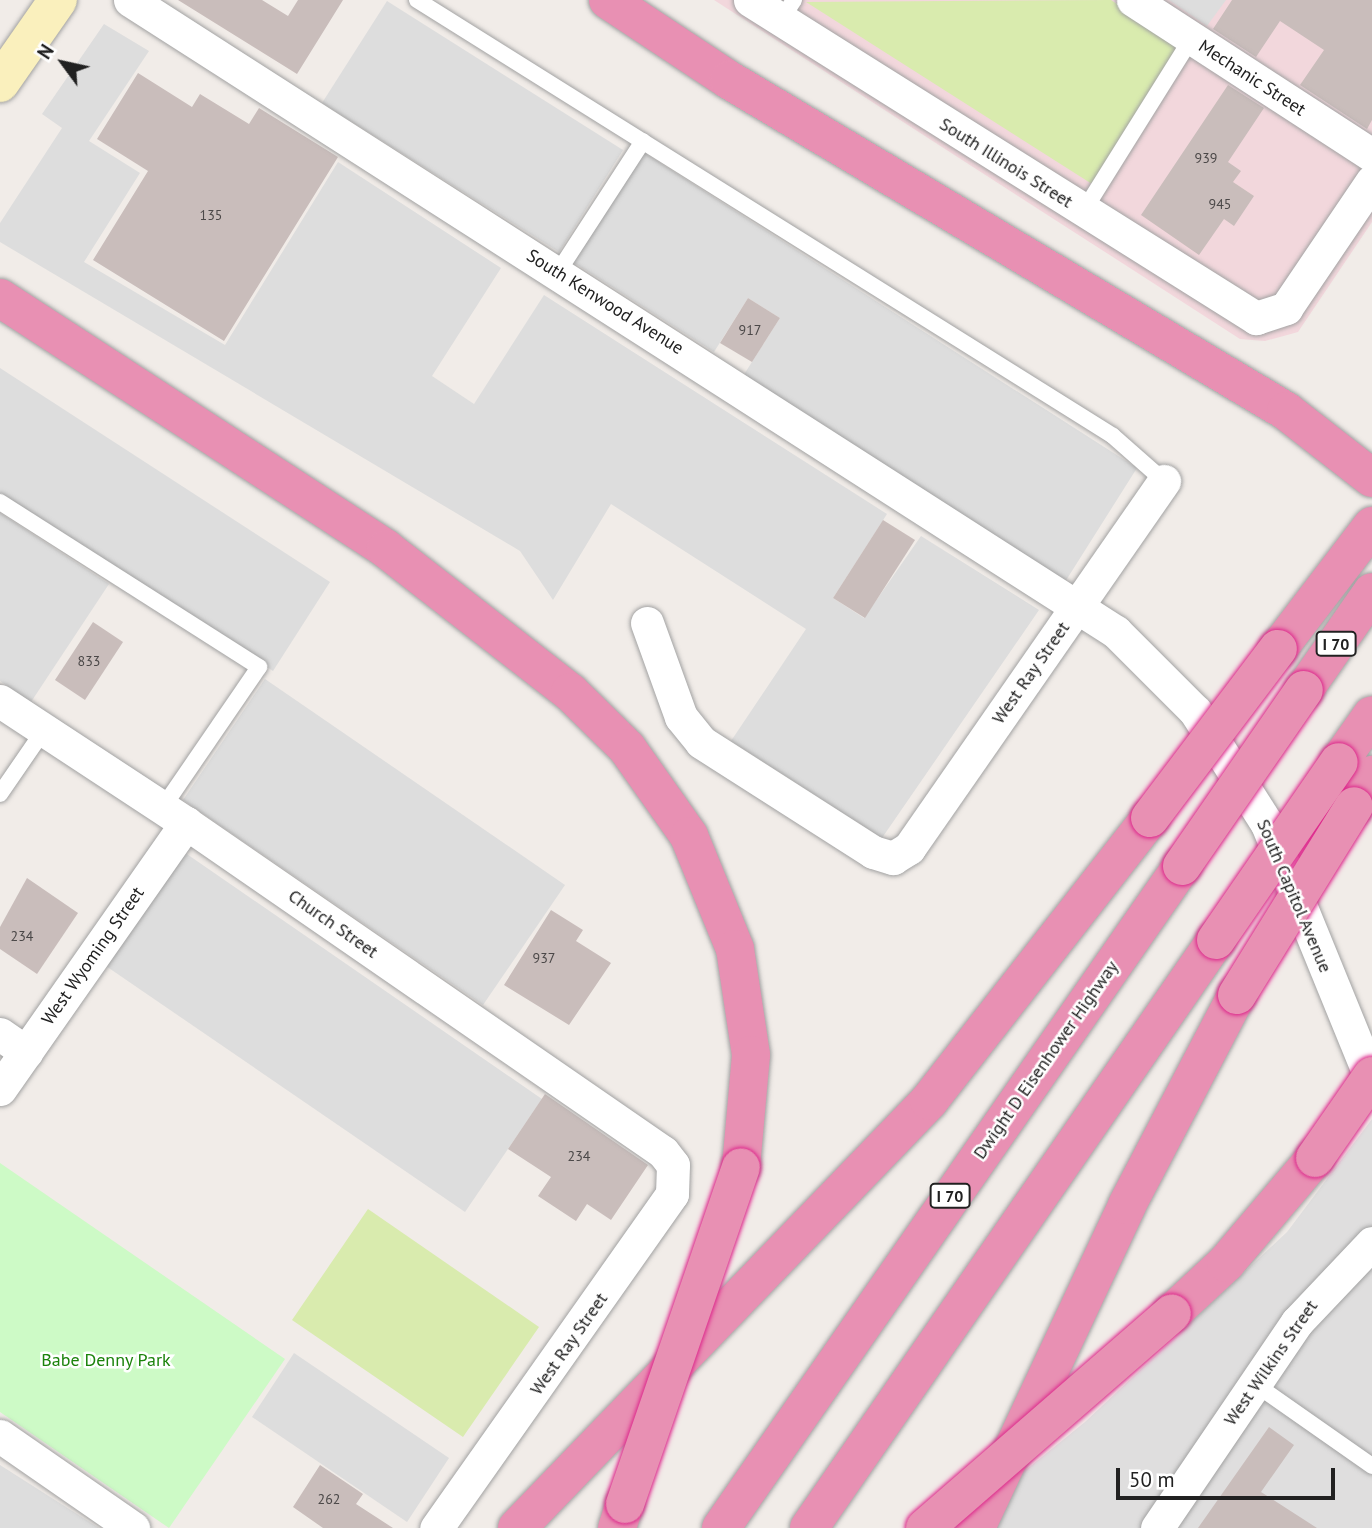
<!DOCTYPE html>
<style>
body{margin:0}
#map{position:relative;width:1372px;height:1528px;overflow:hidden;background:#f1ece8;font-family:"PT Sans",sans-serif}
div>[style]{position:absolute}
.residential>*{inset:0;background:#dfdede}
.commercial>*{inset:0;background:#f2d7dc}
.grass>*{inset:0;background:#d9ebae}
.park>*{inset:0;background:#cdfac6}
.parking>*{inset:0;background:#ddd}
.building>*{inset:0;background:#c9bdbb}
.roads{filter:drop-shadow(0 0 2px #a2a2a2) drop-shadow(0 0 2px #a2a2a2)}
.service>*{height:16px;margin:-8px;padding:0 8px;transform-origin:8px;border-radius:8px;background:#fff}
.minor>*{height:33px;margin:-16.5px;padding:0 16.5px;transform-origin:16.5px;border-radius:16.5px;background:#fff}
.secondary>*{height:38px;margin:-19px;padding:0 19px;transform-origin:19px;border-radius:19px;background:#faf0bd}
.motorway>*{height:38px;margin:-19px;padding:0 19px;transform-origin:19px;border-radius:19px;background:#e890b3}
.bridges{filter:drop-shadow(0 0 2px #dd288c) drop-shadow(0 0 2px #dd288c)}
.motorway-bridge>*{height:38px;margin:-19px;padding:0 19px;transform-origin:19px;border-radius:19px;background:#e890b3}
span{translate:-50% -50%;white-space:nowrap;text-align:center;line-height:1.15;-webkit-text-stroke:5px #fff;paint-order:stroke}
.number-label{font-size:14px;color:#4b4848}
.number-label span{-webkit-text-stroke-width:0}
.shield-label span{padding:2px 5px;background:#fff;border:2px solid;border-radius:5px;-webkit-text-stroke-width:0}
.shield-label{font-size:16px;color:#212121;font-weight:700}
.street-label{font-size:18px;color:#212121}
.park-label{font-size:18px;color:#1b830b}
.north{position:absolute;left:28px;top:28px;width:70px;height:70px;-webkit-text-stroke:5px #fff;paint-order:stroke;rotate:303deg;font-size:19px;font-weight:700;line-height:28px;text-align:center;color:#212121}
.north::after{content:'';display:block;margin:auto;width:24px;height:32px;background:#212121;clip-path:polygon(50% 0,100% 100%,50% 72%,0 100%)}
.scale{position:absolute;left:1116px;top:1468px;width:219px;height:32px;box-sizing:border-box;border:4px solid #212121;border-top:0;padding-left:9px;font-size:21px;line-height:24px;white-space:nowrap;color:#212121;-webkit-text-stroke:5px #fff;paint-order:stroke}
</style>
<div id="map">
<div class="residential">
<i style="clip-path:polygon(1372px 1119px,1372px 1528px,992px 1528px,1011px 1482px,1085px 1422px,1287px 1232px)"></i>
</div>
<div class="commercial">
<i style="clip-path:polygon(714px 0,1372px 0,1372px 222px,1298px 332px,1265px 341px,1240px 339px)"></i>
</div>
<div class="grass">
<i style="clip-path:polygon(1111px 0,1181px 45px,1092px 184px,806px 2px)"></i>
<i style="clip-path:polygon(368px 1209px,539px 1327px,463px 1437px,292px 1320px)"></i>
</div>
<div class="park">
<i style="clip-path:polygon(0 1163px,285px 1359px,169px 1528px,0 1412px)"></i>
</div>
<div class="parking">
<i style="clip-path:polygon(1169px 0,1226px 0,1207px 26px)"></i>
<i style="clip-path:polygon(387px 1px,623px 150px,559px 252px,322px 103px)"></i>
<i style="clip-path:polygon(104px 24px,149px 51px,89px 141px,140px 173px,84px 262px,225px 345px,338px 162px,501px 268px,432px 376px,474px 404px,544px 295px,887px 514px,833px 598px,864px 618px,921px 536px,1039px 610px,882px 838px,731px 741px,806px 629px,611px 504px,553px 600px,520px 551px,0 242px,0 223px,62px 128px,42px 114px)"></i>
<i style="clip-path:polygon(643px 152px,1137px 468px,1065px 582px,743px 376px,780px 318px,748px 298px,714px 352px,573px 262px)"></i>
<i style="clip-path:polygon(0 368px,330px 582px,273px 671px,0 494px)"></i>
<i style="clip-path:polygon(0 513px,109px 584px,31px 702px,0 681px)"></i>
<i style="clip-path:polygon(265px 679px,565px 885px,483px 1005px,183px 800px)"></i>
<i style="clip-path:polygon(181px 850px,542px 1099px,465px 1212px,103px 964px)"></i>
<i style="clip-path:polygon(294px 1353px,449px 1458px,407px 1522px,252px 1417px)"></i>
<i style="clip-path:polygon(0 1465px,99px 1528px,0 1528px)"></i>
</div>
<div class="building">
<i style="clip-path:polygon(178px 0,262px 0,288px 16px,298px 0,343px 0,297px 74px)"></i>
<i style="clip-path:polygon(1232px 0,1372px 0,1372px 120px,1367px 129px,1300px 85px,1324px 50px,1280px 21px,1256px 57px,1213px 29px)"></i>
<i style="clip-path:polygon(138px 73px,192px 107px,200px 94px,249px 124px,259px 108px,338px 157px,224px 341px,93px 260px,148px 171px,97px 139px)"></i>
<i style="clip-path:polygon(1228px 85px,1264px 108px,1228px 162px,1241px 171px,1233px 182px,1254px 196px,1234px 226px,1224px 219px,1199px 255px,1141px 215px)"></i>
<i style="clip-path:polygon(748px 298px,780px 318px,752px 362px,720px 343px)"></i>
<i style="clip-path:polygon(883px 520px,915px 540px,865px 618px,833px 598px)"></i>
<i style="clip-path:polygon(93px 622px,123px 642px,85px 700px,55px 680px)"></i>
<i style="clip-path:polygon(27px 878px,78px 913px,37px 974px,0 949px,0 927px)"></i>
<i style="clip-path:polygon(551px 910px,583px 930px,576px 941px,611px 963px,569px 1025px,504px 985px)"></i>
<i style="clip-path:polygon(545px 1094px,648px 1165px,611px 1220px,587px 1204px,576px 1221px,538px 1196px,551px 1177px,508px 1149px)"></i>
<i style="clip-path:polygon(1269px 1427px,1294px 1445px,1261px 1492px,1317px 1528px,1198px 1528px)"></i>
<i style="clip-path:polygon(320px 1465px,363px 1494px,356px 1504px,393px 1528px,323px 1528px,293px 1507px)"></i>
</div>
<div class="roads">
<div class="service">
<i style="left:417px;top:0;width:821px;rotate:32.06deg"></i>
<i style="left:1113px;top:436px;width:68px;rotate:41.4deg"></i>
<i style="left:781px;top:20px;width:24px;rotate:-57deg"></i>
<i style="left:1083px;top:212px;width:204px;rotate:-58deg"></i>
<i style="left:558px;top:272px;width:156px;rotate:-57deg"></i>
<i style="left:0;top:502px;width:307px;rotate:32.5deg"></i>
<i style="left:259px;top:667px;width:170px;rotate:124.4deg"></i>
<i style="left:0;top:794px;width:78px;rotate:-55.5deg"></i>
<i style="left:1255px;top:1384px;width:143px;rotate:35deg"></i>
</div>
<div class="minor">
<i style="left:130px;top:0;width:1171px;rotate:32.66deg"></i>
<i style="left:1116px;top:632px;width:112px;rotate:45deg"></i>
<i style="left:1195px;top:711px;width:134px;rotate:57.5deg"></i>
<i style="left:1267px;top:824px;width:278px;rotate:67.8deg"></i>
<i style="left:750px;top:0;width:598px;rotate:32.15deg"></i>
<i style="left:1256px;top:318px;width:32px;rotate:-18deg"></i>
<i style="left:1286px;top:308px;width:153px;rotate:-55.9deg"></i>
<i style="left:1133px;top:0;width:285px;rotate:33deg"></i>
<i style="left:647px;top:623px;width:100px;rotate:70.1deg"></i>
<i style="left:681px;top:717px;width:32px;rotate:51deg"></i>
<i style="left:701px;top:742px;width:204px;rotate:32.6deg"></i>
<i style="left:873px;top:852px;width:21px;rotate:17deg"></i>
<i style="left:893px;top:858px;width:19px;rotate:-32deg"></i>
<i style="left:909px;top:848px;width:447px;rotate:-55.2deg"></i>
<i style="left:0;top:701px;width:222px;rotate:33.3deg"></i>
<i style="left:186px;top:823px;width:579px;rotate:34.6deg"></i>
<i style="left:663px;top:1152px;width:16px;rotate:52deg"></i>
<i style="left:673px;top:1165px;width:29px;rotate:92deg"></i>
<i style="left:672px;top:1194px;width:409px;rotate:125.2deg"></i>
<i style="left:0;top:1034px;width:32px;rotate:35deg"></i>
<i style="left:0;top:1089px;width:325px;rotate:-55deg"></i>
<i style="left:0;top:1436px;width:162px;rotate:34.7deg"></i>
<i style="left:1157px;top:1528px;width:249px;rotate:-55.8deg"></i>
<i style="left:1297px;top:1322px;width:109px;rotate:-46.5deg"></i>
</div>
<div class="secondary">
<i style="left:0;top:83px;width:101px;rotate:-55.1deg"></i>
</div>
<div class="motorway">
<i style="left:608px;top:0;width:145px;rotate:33.5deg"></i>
<i style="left:729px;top:80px;width:648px;rotate:30.72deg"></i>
<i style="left:1286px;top:411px;width:109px;rotate:37.9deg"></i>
<i style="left:0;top:298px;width:460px;rotate:33deg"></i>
<i style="left:386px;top:549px;width:233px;rotate:37.9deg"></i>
<i style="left:570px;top:692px;width:80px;rotate:44.5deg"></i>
<i style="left:627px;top:748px;width:108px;rotate:54.8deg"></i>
<i style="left:689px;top:836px;width:122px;rotate:67.8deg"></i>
<i style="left:735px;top:949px;width:107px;rotate:81.4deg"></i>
<i style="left:751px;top:1055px;width:112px;rotate:95.1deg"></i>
<i style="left:1278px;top:649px;width:155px;rotate:-52.6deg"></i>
<i style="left:1304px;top:690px;width:119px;rotate:-55.2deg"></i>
<i style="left:1339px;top:762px;width:57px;rotate:-54.9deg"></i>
<i style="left:1354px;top:806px;width:36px;rotate:-60deg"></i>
<i style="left:1172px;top:1313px;width:74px;rotate:-42.8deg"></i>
<i style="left:1226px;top:1263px;width:138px;rotate:-49.7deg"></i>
<i style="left:517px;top:1528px;width:593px;rotate:-46.02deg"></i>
<i style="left:929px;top:1101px;width:359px;rotate:-52deg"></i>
<i style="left:617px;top:1528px;width:25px;rotate:-72deg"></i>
<i style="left:721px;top:1528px;width:807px;rotate:-55.15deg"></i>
<i style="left:809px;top:1528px;width:715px;rotate:-55.31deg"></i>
<i style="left:976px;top:1528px;width:357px;rotate:-64.9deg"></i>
<i style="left:1127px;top:1205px;width:237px;rotate:-62.4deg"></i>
</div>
</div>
<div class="bridges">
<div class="motorway-bridge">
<i style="left:1150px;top:818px;width:212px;rotate:-52.9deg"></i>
<i style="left:1182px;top:866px;width:214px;rotate:-55.3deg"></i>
<i style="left:1216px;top:940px;width:216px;rotate:-55.4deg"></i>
<i style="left:1237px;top:995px;width:222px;rotate:-58.2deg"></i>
<i style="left:1315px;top:1158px;width:100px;rotate:-55.2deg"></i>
<i style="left:625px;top:1504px;width:356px;rotate:-71deg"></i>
<i style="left:925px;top:1528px;width:327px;rotate:-41deg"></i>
</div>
</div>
<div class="number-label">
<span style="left:1206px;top:158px">939</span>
<span style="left:1220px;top:204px">945</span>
<span style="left:211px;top:215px">135</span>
<span style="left:750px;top:330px">917</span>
<span style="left:89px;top:661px">833</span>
<span style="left:22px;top:936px">234</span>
<span style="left:544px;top:958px">937</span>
<span style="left:579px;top:1156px">234</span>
<span style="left:329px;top:1499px">262</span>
</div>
<div class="shield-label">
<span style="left:1336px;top:644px">I 70</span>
<span style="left:950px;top:1196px">I 70</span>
</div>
<div class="street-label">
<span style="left:1252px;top:78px;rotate:33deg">Mechanic Street</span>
<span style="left:1006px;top:163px;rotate:32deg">South Illinois Street</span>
<span style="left:605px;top:302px;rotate:32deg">South Kenwood Avenue</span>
<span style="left:1031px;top:673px;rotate:-55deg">West Ray Street</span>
<span style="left:1294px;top:896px;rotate:67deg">South Capitol Avenue</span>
<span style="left:333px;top:924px;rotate:35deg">Church Street</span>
<span style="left:93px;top:956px;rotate:-55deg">West Wyoming Street</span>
<span style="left:1046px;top:1060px;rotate:-55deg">Dwight D Eisenhower Highway</span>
<span style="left:569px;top:1344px;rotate:-55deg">West Ray Street</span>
<span style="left:1271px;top:1363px;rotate:-55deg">West Wilkins Street</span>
</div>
<div class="park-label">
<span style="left:106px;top:1360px">Babe Denny Park</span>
</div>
<div class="north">N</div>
<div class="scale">50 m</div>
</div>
